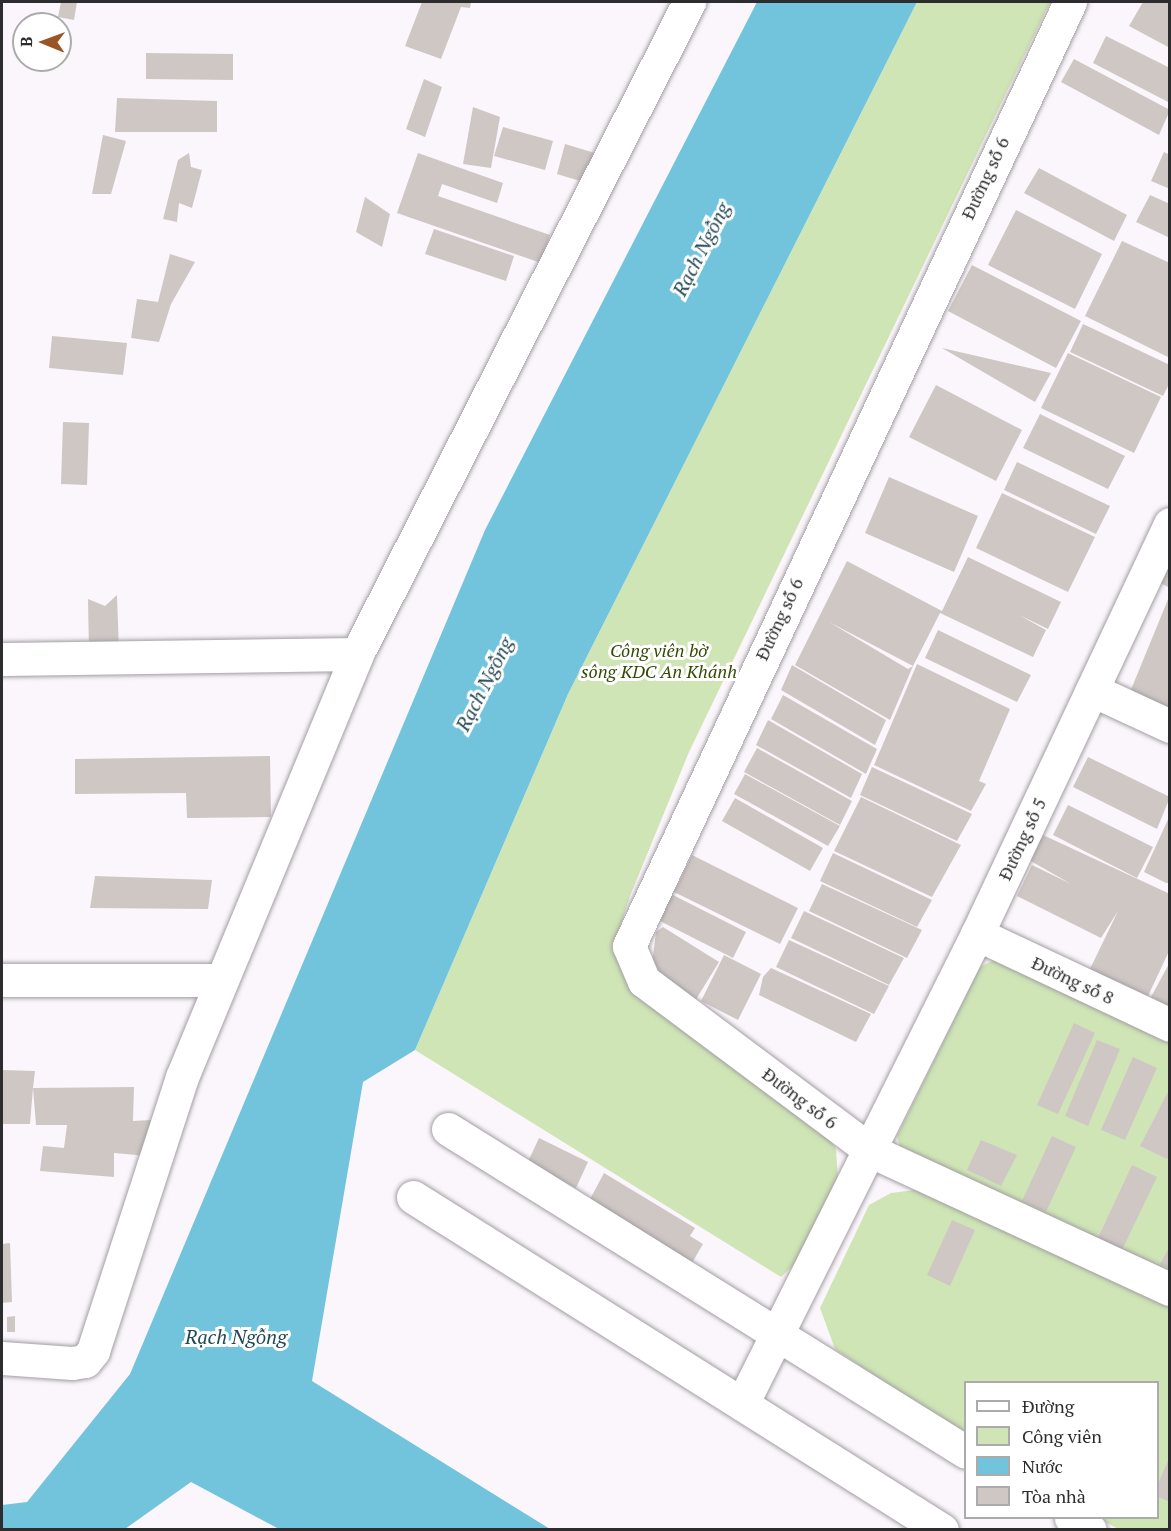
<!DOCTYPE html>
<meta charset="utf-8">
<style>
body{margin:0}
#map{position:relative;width:1171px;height:1531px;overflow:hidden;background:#fbf6fc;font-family:"PT Serif",serif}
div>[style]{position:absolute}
.green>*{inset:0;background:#cfe5b5}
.water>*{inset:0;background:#72c4dd}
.building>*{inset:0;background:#cfc7c4}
.roads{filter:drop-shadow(0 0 2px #a29ea3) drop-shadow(0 0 2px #a29ea3)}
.minor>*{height:33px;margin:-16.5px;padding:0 16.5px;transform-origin:16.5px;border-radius:16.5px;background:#fff}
span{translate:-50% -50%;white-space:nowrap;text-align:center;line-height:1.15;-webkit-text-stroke:6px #fff;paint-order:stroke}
.street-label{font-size:18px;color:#2d2c2e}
.park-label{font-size:18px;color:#334a05;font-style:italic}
.water-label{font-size:20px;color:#224853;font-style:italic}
.frame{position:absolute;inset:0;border:3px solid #2d2c2e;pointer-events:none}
.legend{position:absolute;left:964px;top:1381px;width:195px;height:138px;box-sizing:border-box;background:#fff;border:2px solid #ababab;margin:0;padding:8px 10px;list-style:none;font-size:18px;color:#2d2c2e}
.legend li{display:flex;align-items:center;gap:12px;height:30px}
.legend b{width:30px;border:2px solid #ababab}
.north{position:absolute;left:12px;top:12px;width:60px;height:60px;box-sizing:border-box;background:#fff;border:2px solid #ababab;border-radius:50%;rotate:271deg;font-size:16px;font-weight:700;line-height:24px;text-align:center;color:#2d2c2e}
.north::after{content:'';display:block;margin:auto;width:21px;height:27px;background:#995526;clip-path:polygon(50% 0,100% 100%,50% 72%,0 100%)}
</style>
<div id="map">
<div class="green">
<i style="clip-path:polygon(917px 2px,1050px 2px,689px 752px,630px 896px,618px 934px,822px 1128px,836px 1149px,838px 1180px,797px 1262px,781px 1277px,415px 1050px,568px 694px)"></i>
<i style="clip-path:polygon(998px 958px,1169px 1037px,1169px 1279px,902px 1155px,897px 1136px,980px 967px)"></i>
<i style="clip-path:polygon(915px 1190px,935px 1191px,1169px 1298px,1169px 1529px,1118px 1529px,1098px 1518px,1158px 1518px,1158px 1382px,966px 1382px,965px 1437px,835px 1349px,820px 1308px,869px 1205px,891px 1193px)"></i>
</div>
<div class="water">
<i style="clip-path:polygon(757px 2px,917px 2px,568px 694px,415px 1050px,363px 1082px,312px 1381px,550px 1529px,279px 1529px,191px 1482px,125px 1529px,2px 1529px,2px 1505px,27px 1502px,130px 1374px,485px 530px)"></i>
</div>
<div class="building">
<i style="clip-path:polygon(61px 2px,77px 2px,74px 20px,58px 17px)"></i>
<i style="clip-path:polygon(422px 2px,471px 2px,470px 8px,461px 7px,441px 59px,405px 46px)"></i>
<i style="clip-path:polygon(1143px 2px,1170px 2px,1170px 48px,1129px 26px)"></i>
<i style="clip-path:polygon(1106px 36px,1170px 68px,1170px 103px,1093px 63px)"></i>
<i style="clip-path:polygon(146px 53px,233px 54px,233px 80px,146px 79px)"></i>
<i style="clip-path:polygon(1074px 59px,1170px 110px,1159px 135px,1061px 82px)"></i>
<i style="clip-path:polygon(424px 79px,442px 87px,425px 137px,406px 129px)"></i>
<i style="clip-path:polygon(117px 98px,217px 101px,217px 132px,115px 132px)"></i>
<i style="clip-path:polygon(473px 107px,500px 117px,491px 168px,463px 164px)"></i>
<i style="clip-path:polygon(503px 127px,553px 141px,545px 170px,494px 156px)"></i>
<i style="clip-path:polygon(103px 135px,126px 141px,111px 194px,92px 194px)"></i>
<i style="clip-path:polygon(565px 144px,598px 154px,590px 184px,557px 174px)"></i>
<i style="clip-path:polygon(1164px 152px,1170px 155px,1170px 189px,1151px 181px)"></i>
<i style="clip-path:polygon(189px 153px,191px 167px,202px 170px,192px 208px,179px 203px,177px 222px,163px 219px,178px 160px)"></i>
<i style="clip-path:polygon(418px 153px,503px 183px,497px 203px,442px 184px,438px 196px,550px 235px,541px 263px,397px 213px)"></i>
<i style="clip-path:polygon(1039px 168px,1127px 215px,1114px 241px,1024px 193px)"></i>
<i style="clip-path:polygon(1150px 195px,1170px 204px,1170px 238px,1136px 222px)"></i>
<i style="clip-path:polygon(365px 197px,390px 214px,382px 247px,356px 232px)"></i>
<i style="clip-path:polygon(1016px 210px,1102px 254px,1075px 309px,988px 265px)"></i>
<i style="clip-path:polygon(434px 229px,514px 256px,506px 281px,425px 254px)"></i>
<i style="clip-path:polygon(1122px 241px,1170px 263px,1170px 358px,1085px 316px)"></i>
<i style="clip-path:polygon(170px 254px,195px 262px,171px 304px,159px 342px,131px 338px,137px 299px,158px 302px)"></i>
<i style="clip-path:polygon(972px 265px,1081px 321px,1056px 368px,948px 311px)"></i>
<i style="clip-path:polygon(1083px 324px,1170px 365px,1170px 382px,1163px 396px,1070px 352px)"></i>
<i style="clip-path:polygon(52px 336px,127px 343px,123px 375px,49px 368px)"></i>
<i style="clip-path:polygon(942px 348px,1051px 373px,1035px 402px)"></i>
<i style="clip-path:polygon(1068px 353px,1161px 397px,1134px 453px,1041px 408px)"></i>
<i style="clip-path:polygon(936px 385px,1022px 430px,996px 481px,909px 437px)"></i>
<i style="clip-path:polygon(1040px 414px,1125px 456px,1108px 489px,1023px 448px)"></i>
<i style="clip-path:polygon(63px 422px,89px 423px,87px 485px,61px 484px)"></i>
<i style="clip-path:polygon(1017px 462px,1110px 506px,1096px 534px,1004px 490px)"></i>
<i style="clip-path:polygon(889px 477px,978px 516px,954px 572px,865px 533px)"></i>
<i style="clip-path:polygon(1002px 493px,1095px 537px,1068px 592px,976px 548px)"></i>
<i style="clip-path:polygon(1170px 550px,1170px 588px,1154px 580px)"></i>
<i style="clip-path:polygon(968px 557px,1061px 602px,1048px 629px,1019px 615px,1046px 630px,1033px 657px,940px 613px,913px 666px,829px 622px,908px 669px,913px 666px,890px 720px,795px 665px,847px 561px,942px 611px)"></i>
<i style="clip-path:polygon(117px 595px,119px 652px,89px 653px,88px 599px,105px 606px)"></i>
<i style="clip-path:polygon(1169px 597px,1170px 597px,1170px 711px,1130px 692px)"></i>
<i style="clip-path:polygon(938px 630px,1031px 675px,1017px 702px,925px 658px)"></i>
<i style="clip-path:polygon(917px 664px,1010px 709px,979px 781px,986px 784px,971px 811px,874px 765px)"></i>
<i style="clip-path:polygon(792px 665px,886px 720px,875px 745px,781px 690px)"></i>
<i style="clip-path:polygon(783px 695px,877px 749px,866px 774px,771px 719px)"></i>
<i style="clip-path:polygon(768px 720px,862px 774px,851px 798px,756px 745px)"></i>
<i style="clip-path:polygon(757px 748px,852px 801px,840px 825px,744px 772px)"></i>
<i style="clip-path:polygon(270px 756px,271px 817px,187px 818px,186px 793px,75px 794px,75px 759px)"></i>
<i style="clip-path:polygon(1088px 757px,1170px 797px,1157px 829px,1073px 787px)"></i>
<i style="clip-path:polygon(872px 767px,972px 814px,957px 841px,860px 795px)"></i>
<i style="clip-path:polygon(745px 774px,840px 826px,828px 846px,734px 794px)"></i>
<i style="clip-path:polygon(861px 797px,961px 845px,932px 897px,834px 851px)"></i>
<i style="clip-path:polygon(735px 798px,823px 848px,810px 871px,722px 821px)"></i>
<i style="clip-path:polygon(1068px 805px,1153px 847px,1137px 878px,1053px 835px)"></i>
<i style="clip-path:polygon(1170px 815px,1170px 883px,1166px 883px,1144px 872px)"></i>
<i style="clip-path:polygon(1043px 835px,1170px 894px,1170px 949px,1148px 996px,1090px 969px,1118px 911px,1101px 938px,1017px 896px,1032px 865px,1071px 884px,1029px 860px)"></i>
<i style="clip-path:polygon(833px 853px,932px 900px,917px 927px,820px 881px)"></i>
<i style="clip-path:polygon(692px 855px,798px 908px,780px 944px,674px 892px)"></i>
<i style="clip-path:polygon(95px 876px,212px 880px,208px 909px,90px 908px)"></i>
<i style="clip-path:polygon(822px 884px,922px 930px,907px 958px,809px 911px)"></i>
<i style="clip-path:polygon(667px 892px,746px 932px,733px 958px,654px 918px)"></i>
<i style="clip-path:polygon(804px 911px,904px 958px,889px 985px,791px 938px)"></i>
<i style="clip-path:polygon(663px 927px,719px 962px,695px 1001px,651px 973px,656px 932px)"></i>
<i style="clip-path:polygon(789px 940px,889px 986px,874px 1014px,776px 967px)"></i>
<i style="clip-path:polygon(724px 955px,761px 974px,738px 1020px,701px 1001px)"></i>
<i style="clip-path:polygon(1170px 962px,1170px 1007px,1151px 997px)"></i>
<i style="clip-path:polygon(771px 968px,871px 1014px,856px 1042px,759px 995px,763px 977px)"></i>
<i style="clip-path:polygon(1074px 1023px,1095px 1033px,1058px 1114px,1037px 1105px)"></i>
<i style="clip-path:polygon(1097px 1040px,1120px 1049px,1088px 1126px,1065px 1116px)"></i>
<i style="clip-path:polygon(1133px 1057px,1157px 1068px,1125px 1140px,1101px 1130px)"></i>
<i style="clip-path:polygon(2px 1070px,35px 1071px,33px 1088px,134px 1087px,133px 1121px,151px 1120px,148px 1156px,114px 1153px,114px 1177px,40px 1171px,43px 1146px,64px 1148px,67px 1125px,36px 1125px,33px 1088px,30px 1124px,2px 1124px)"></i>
<i style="clip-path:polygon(1170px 1088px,1170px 1154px,1167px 1159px,1140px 1146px)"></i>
<i style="clip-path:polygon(1052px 1136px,1076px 1147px,1046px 1212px,1022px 1201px)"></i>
<i style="clip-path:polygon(539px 1138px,588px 1162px,576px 1188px,527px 1164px)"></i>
<i style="clip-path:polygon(981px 1140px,1017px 1155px,1001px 1186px,967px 1170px)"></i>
<i style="clip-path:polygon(1132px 1165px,1157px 1177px,1122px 1250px,1098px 1238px)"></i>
<i style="clip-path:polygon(604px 1173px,695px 1228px,690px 1236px,703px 1244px,692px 1263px,589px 1201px)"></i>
<i style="clip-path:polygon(952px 1220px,975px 1230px,950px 1286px,927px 1275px)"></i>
<i style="clip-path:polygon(10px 1243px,12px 1302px,2px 1303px,2px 1244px)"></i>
<i style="clip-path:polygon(1170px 1246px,1170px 1269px,1160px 1264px)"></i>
<i style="clip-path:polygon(15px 1316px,15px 1332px,7px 1332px,7px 1317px)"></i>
<i style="clip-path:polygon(1170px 1456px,1170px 1502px,1158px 1497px,1158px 1484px)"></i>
</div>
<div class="roads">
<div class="minor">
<i style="left:1070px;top:2px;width:1042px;rotate:115.04deg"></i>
<i style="left:629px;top:946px;width:38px;rotate:67deg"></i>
<i style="left:644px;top:981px;width:284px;rotate:36.8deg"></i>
<i style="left:871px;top:1151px;width:329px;rotate:24.8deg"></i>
<i style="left:2px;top:659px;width:355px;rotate:-0.8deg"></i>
<i style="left:1092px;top:690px;width:86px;rotate:24.8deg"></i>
<i style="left:977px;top:934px;width:213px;rotate:25.2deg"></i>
<i style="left:2px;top:980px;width:219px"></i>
<i style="left:448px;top:1129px;width:610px;rotate:31.95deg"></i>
<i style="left:413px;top:1197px;width:625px;rotate:32.19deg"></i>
<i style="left:2px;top:1358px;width:70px;rotate:4.1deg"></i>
<i style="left:72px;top:1363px;width:13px;rotate:-9deg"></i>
<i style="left:85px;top:1361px;width:13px;rotate:-51deg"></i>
<i style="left:93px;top:1351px;width:288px;rotate:-72deg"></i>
<i style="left:182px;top:1077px;width:458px;rotate:-67.5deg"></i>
<i style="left:357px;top:654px;width:732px;rotate:-63.01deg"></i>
<i style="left:742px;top:1404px;width:525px;rotate:-63.43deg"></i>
<i style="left:977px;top:934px;width:453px;rotate:-64.8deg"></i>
<i style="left:1071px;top:1518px;width:22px;rotate:32deg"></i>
</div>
</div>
<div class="street-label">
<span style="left:985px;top:178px;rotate:-65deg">Đường số 6</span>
<span style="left:779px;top:619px;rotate:-65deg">Đường số 6</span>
<span style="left:1022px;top:839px;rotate:-65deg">Đường số 5</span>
<span style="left:1073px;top:980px;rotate:25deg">Đường số 8</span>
<span style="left:800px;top:1098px;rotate:37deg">Đường số 6</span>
</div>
<div class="park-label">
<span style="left:659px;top:661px">Công viên bờ<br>sông KDC An Khánh</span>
</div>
<div class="water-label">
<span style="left:701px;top:249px;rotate:-63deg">Rạch Ngỗng</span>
<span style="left:484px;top:684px;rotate:-63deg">Rạch Ngỗng</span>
<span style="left:236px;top:1336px">Rạch Ngỗng</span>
</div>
<div class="frame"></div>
<ul class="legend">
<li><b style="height:8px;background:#fff"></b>Đường</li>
<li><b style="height:16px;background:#cfe5b5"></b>Công viên</li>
<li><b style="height:16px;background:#72c4dd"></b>Nước</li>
<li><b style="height:16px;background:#cfc7c4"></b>Tòa nhà</li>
</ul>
<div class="north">B</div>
</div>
